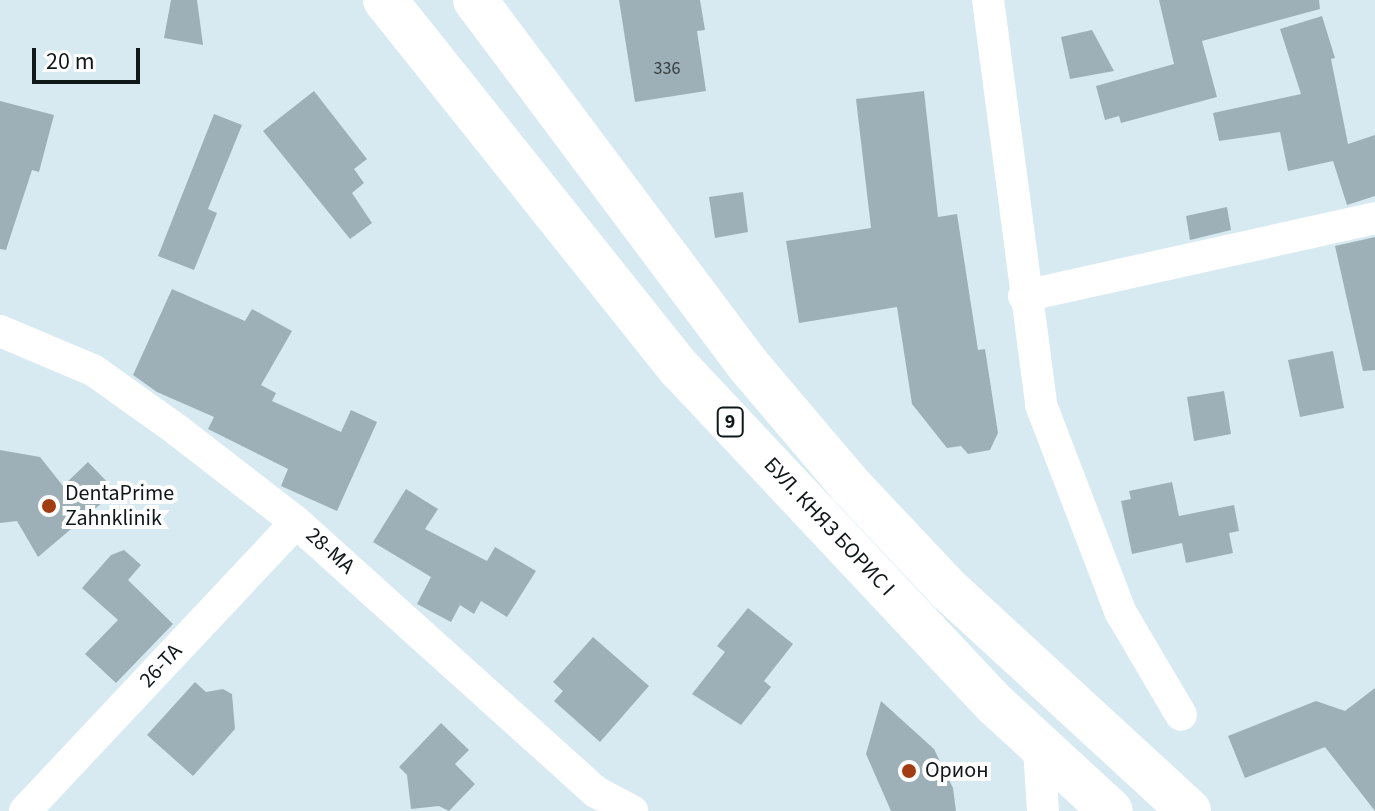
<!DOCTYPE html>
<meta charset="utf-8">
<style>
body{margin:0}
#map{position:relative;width:1375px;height:811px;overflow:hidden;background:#d7eaf1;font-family:"Source Sans 3",sans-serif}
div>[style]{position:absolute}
.building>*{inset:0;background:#9eb0b7}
.minor>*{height:32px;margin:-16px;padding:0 16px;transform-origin:16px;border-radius:16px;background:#fff}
.trunk>*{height:44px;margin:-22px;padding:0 22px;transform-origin:22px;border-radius:22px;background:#fff}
.dots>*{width:22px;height:22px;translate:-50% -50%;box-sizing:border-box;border:4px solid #fff;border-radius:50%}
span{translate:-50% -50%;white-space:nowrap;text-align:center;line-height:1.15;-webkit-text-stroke:8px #fff;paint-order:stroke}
.number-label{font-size:18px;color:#343d40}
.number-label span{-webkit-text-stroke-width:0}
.shield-label span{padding:2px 6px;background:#fff;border:2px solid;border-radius:6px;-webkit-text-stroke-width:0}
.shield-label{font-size:20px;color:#101719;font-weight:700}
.poi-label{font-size:22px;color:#101719}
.left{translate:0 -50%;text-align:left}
.street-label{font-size:22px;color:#101719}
.scale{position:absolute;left:32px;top:48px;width:108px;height:36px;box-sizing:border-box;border:4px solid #101719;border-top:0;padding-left:10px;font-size:24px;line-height:28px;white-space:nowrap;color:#101719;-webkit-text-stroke:6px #fff;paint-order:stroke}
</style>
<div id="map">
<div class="building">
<i style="clip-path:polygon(171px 0,197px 0,203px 45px,164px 38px)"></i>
<i style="clip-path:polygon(619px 0,700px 0,705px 30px,697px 31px,706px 91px,635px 102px)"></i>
<i style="clip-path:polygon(1159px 0,1319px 0,1320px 9px,1202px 41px,1217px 97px,1121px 123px,1119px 116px,1105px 120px,1096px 86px,1174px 64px)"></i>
<i style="clip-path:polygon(1322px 16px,1335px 58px,1331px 59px,1348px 144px,1375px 135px,1375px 196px,1347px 205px,1333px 161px,1288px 171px,1280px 132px,1219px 141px,1213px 113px,1301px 94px,1280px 29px)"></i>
<i style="clip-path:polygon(1092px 30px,1114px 71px,1070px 79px,1061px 37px)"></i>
<i style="clip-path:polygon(314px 91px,367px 159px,354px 169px,364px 183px,352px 193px,372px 223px,350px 239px,263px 131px)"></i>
<i style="clip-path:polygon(924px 91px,938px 217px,957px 214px,978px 350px,985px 349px,998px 433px,990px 450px,968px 454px,961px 446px,947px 448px,912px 404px,897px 307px,799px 323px,786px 241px,871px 228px,856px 99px)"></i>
<i style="clip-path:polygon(0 101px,54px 115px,39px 172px,32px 170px,6px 250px,0 249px)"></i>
<i style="clip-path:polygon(214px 114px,242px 125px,208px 209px,217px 213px,194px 270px,158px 256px)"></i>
<i style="clip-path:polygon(743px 192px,748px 232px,715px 238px,709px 197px)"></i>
<i style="clip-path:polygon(1227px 207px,1231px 230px,1190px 240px,1186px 216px)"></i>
<i style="clip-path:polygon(1375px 237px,1375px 370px,1363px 371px,1335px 246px)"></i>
<i style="clip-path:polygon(172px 289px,245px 321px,252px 309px,292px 331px,261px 385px,276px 393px,272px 401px,341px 432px,351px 410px,377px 422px,337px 511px,281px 486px,288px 469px,208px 429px,214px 417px,157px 392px,133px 375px)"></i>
<i style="clip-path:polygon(1333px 351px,1344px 408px,1300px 417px,1288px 360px)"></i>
<i style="clip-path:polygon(1224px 391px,1231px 434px,1194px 441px,1187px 397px)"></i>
<i style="clip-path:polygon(0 450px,40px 457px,63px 486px,88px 462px,116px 491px,38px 557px,17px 521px,0 523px)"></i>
<i style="clip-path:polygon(1172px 482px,1179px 516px,1234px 505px,1239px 531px,1229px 533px,1233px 553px,1186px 563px,1182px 543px,1132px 554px,1121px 501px,1131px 499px,1129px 491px)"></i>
<i style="clip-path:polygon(406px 489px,438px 509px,425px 529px,487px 561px,495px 547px,536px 571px,507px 617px,481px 601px,474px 614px,460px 605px,451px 622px,417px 604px,431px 577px,373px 542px)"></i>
<i style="clip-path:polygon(124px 550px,141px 565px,128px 580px,173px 624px,116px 683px,85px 654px,118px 620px,82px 588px,111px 555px)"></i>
<i style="clip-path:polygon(748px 608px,793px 644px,764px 681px,771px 687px,741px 725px,692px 694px,725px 652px,717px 646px)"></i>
<i style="clip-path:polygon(593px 637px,649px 686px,600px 742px,554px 701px,563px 691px,553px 682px)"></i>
<i style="clip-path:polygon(195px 682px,206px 692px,223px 689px,232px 694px,235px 729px,193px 776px,147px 735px)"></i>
<i style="clip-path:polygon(1375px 688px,1375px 811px,1325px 747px,1245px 778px,1228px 736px,1316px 701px,1345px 711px)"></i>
<i style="clip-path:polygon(881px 701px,934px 749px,953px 788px,956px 811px,891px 811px,866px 754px)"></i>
<i style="clip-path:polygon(441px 723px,469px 750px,455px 764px,475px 784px,449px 811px,439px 806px,411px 809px,407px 775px,399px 767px)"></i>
</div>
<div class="minor">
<i style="left:988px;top:0;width:408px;rotate:82.5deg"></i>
<i style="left:1041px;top:405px;width:223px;rotate:69deg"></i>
<i style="left:1121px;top:613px;width:118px;rotate:59.5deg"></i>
<i style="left:1024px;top:296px;width:360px;rotate:-12.5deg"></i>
<i style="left:0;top:331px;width:101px;rotate:22.8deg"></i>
<i style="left:93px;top:370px;width:103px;rotate:35.5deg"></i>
<i style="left:177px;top:430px;width:150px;rotate:37.7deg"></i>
<i style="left:296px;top:522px;width:404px;rotate:42deg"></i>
<i style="left:596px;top:792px;width:41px;rotate:27.8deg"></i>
<i style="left:1039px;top:748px;width:63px;rotate:86.4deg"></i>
<i style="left:25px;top:811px;width:396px;rotate:-46.8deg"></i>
</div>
<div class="trunk">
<i style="left:385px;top:0;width:472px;rotate:51.4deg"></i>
<i style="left:680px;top:369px;width:461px;rotate:46.8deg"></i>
<i style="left:996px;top:705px;width:156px;rotate:42.7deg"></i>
<i style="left:475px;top:0;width:457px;rotate:53.2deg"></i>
<i style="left:749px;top:366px;width:156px;rotate:49.7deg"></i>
<i style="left:850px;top:485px;width:144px;rotate:46.7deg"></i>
<i style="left:949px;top:590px;width:326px;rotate:42.6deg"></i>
</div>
<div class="dots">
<i style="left:49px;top:506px;background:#a23c12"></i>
<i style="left:909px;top:771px;background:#a23c12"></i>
</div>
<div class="number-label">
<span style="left:667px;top:69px">336</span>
</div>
<div class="shield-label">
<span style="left:730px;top:422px">9</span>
</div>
<div class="poi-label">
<span class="left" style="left:65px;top:506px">DentaPrime<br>Zahnklinik</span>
<span class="left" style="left:925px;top:771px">Орион</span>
</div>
<div class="street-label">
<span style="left:829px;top:527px;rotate:47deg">БУЛ. КНЯЗ БОРИС I</span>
<span style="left:330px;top:551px;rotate:42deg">28-МА</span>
<span style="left:161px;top:666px;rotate:-47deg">26-ТА</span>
</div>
<div class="scale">20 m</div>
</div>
